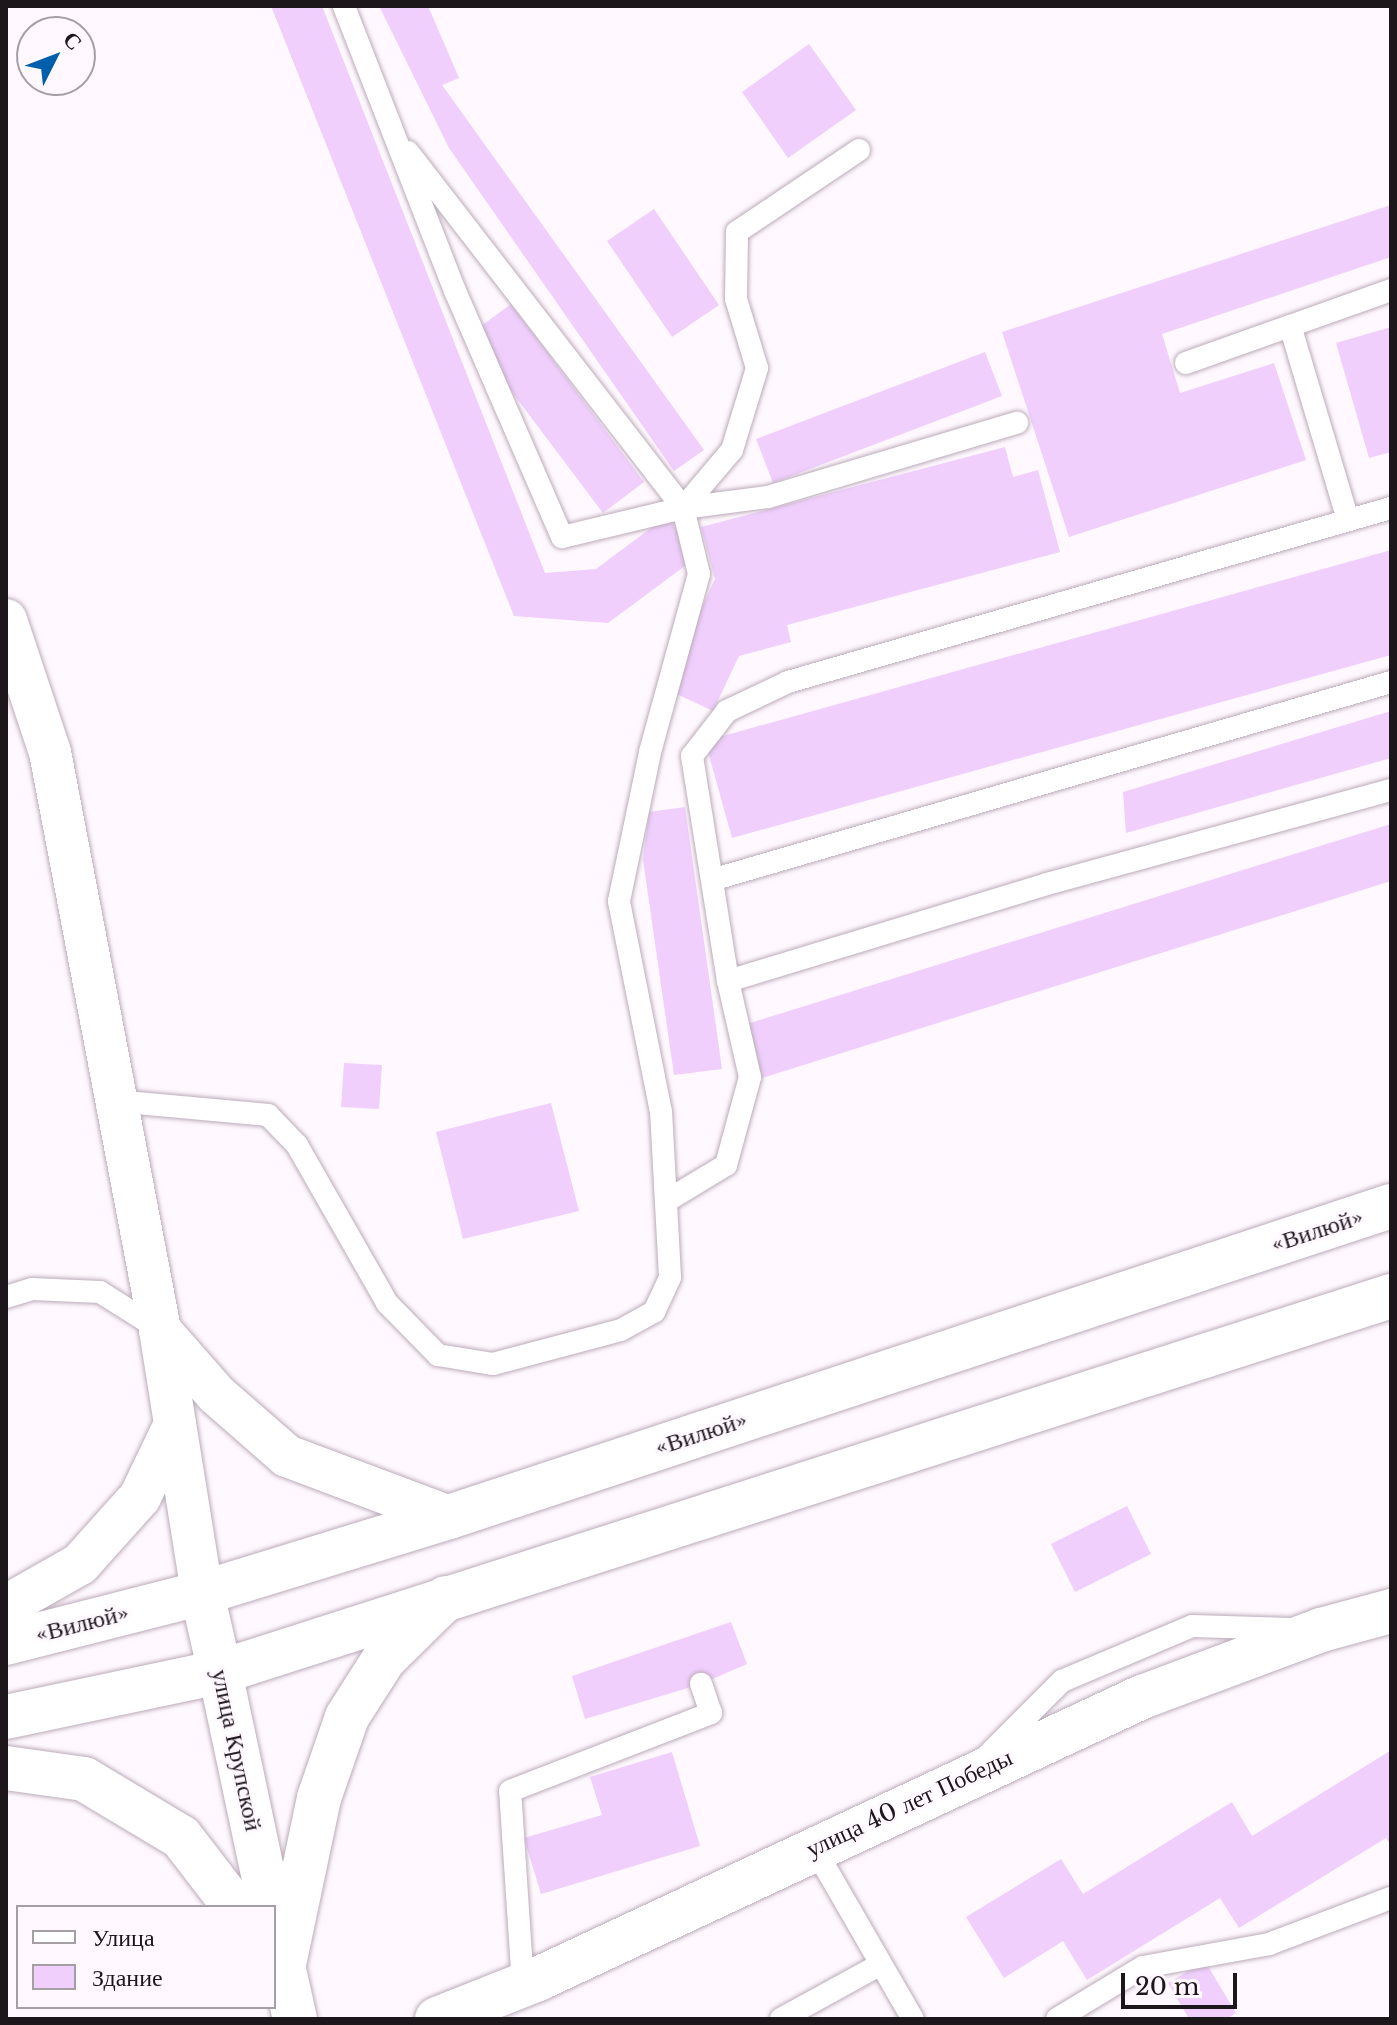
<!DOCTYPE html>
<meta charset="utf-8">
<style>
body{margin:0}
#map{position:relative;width:1397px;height:2025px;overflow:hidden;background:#fff8fe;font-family:"Libre Baskerville",serif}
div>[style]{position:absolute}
.building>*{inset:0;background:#f0cffd}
.roads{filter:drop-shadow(0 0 2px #bbabb9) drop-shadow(0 0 2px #bbabb9)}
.service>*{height:22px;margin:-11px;padding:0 11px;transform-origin:11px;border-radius:11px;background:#fff}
.minor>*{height:42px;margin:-21px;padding:0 21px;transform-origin:21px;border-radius:21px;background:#fff}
.tertiary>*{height:44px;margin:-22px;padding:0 22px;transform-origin:22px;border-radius:22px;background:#fff}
.secondary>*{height:44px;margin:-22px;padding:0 22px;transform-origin:22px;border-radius:22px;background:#fff}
.trunk>*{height:44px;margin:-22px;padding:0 22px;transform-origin:22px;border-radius:22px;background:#fff}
span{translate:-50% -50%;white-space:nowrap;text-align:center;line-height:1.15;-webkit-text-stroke:6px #fff8fe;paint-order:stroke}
.street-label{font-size:24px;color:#1d171c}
.frame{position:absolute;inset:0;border:8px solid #1d171c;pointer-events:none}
.legend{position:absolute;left:16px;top:1905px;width:260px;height:104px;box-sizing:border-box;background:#fff8fe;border:2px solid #a59ea4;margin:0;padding:10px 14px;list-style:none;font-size:24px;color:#1d171c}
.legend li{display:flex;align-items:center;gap:16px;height:40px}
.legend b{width:40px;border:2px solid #a59ea4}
.north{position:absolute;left:16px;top:16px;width:80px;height:80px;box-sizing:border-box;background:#fff8fe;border:2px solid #a59ea4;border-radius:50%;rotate:48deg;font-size:22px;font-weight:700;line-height:32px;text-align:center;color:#1d171c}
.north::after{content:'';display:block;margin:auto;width:28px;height:36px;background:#005fac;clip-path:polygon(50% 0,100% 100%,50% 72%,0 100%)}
.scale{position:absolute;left:1121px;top:1973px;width:116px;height:36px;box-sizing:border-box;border:4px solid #1d171c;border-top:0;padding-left:10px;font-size:24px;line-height:28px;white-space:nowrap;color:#1d171c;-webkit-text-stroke:6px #fff8fe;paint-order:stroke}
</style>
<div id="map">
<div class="building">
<i style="clip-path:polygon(271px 6px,322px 6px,545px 573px,596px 569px,667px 516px,697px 557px,608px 623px,514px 616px)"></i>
<i style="clip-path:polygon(379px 6px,428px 6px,459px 78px,442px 85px,704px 450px,674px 471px,449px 148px)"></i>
<i style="clip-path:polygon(809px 44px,856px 110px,788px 158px,742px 92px)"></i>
<i style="clip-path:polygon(1391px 205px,1391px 257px,1162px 334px,1180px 393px,1274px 363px,1306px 460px,1069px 537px,1002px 332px)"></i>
<i style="clip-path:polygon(654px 209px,719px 305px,672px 337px,607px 241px)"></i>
<i style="clip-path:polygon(511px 304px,644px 482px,603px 513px,469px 335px)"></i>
<i style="clip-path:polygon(1391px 327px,1391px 452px,1369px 458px,1336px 343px)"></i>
<i style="clip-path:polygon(985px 352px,1002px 396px,773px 483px,756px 439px)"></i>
<i style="clip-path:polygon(1005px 447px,1013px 477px,1038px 470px,1060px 552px,787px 625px,791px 642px,739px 656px,713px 711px,664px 688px,715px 579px,701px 527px)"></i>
<i style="clip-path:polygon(1391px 550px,1391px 655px,732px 838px,705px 741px)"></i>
<i style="clip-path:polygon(1391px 711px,1391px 758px,1126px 833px,1123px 792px)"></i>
<i style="clip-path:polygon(685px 807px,722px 1069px,674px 1075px,643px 860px,649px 812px)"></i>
<i style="clip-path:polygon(1391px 824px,1391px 881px,762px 1078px,747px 1024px)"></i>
<i style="clip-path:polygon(344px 1063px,382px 1065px,379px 1109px,341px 1107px)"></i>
<i style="clip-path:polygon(551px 1103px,579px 1211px,463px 1239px,436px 1132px)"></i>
<i style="clip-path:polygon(1127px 1506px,1151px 1554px,1075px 1592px,1051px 1544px)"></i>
<i style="clip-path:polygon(731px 1622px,747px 1664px,701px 1684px,585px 1719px,572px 1676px)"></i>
<i style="clip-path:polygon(1390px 1751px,1391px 1846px,1386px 1838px,1239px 1928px,1220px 1898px,1087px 1980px,1063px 1941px,1004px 1978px,966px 1917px,1061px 1859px,1083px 1894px,1232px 1802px,1252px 1836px)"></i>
<i style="clip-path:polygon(672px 1752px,700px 1846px,541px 1894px,524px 1838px,602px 1815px,590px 1777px)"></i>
<i style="clip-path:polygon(1205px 1961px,1236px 2013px,1226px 2019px,1189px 2019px,1168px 1983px)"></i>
</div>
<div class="roads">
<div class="service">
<i style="left:408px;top:152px;width:450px;rotate:52.3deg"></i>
<i style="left:1186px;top:363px;width:110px;rotate:-19.6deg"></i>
<i style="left:683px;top:508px;width:76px;rotate:-49.8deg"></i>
<i style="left:732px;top:450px;width:86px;rotate:-73deg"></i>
<i style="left:757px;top:368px;width:72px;rotate:-106.9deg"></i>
<i style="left:736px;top:299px;width:67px;rotate:-89.1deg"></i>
<i style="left:737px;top:232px;width:147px;rotate:-33.9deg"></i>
<i style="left:683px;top:508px;width:86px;rotate:-7.4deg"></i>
<i style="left:768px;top:497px;width:260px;rotate:-16.6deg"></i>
<i style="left:1348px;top:520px;width:202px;rotate:-106.6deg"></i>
<i style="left:1290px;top:326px;width:107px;rotate:-19.6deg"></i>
<i style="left:715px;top:879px;width:704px;rotate:-16.25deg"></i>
<i style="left:728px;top:981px;width:228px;rotate:-99.1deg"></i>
<i style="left:692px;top:756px;width:57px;rotate:-52.1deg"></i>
<i style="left:727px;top:711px;width:68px;rotate:-25.4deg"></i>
<i style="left:788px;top:682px;width:628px;rotate:-16.1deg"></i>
<i style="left:115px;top:1101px;width:154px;rotate:5.2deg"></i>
<i style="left:268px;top:1115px;width:42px;rotate:46deg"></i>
<i style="left:297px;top:1145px;width:182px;rotate:60.3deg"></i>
<i style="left:387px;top:1303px;width:73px;rotate:45.6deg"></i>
<i style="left:438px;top:1355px;width:56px;rotate:9.3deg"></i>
<i style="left:493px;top:1364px;width:132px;rotate:-14.9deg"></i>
<i style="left:621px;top:1330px;width:38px;rotate:-29deg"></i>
<i style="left:654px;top:1312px;width:38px;rotate:-65deg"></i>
<i style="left:670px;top:1277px;width:165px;rotate:-93.1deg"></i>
<i style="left:661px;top:1112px;width:215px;rotate:-101.3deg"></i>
<i style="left:619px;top:901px;width:152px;rotate:-78.2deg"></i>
<i style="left:650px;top:752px;width:185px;rotate:-74.6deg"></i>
<i style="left:699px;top:574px;width:68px;rotate:-103.6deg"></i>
<i style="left:683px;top:508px;width:124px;rotate:166.5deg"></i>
<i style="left:562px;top:537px;width:268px;rotate:-113.5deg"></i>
<i style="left:455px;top:291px;width:306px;rotate:-111.3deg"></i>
<i style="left:668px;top:1200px;width:68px;rotate:-31.1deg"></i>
<i style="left:726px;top:1165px;width:91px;rotate:-74.7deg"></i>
<i style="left:750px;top:1077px;width:98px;rotate:-102.9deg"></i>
<i style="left:728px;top:981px;width:333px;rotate:-16.9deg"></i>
<i style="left:1047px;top:884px;width:357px;rotate:-15.3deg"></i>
<i style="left:6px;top:1297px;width:27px;rotate:-17deg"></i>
<i style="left:32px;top:1289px;width:68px;rotate:2.5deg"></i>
<i style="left:100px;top:1292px;width:70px;rotate:32.1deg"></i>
<i style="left:985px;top:1758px;width:109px;rotate:-45deg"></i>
<i style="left:1062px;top:1681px;width:141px;rotate:-22.9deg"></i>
<i style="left:1192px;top:1626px;width:100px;rotate:1.7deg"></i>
<i style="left:813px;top:1846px;width:200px;rotate:60deg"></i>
<i style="left:523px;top:1985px;width:194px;rotate:-93.8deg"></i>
<i style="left:510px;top:1791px;width:216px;rotate:-21.2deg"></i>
<i style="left:711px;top:1713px;width:31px;rotate:-109deg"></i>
<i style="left:781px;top:2019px;width:114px;rotate:-28.8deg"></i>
<i style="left:1057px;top:2019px;width:100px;rotate:-31.2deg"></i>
<i style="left:1143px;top:1967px;width:128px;rotate:-10.3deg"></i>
<i style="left:1269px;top:1944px;width:130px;rotate:-20.7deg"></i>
</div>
<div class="minor">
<i style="left:6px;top:620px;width:139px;rotate:71.6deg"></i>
<i style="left:50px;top:752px;width:588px;rotate:79.22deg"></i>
<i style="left:160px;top:1330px;width:266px;rotate:80.9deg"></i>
<i style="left:160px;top:1330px;width:86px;rotate:48.8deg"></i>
<i style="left:217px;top:1395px;width:93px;rotate:41.1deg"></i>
<i style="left:287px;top:1456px;width:173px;rotate:20.6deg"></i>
<i style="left:6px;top:1606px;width:85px;rotate:-29.6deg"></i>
<i style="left:80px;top:1564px;width:90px;rotate:-48.2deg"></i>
<i style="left:140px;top:1497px;width:81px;rotate:-64.4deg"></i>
</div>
<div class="tertiary">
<i style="left:437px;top:2019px;width:109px;rotate:-21.6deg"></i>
<i style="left:538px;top:1979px;width:667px;rotate:-25.03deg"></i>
<i style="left:1142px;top:1697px;width:191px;rotate:-20.5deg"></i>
<i style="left:1321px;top:1630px;width:73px;rotate:-15.2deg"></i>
</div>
<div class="secondary">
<i style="left:220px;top:1672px;width:240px;rotate:78deg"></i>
<i style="left:6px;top:1768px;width:79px;rotate:8deg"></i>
<i style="left:84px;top:1779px;width:113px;rotate:30.9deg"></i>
<i style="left:181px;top:1837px;width:88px;rotate:52.4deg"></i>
<i style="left:278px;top:1943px;width:78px;rotate:77.4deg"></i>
<i style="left:283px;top:1969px;width:175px;rotate:-78.1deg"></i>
<i style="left:319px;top:1798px;width:86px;rotate:-70.9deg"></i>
<i style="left:347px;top:1717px;width:69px;rotate:-57.5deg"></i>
<i style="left:384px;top:1659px;width:87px;rotate:-44.5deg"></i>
</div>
<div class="trunk">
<i style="left:202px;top:1593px;width:81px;rotate:77.2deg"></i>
<i style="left:6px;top:1643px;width:202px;rotate:-14.3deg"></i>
<i style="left:202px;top:1593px;width:258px;rotate:-17.1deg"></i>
<i style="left:449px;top:1517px;width:992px;rotate:-18.27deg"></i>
<i style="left:6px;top:1717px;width:219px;rotate:-11.9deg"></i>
<i style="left:220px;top:1672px;width:1230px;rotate:-17.8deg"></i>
</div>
</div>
<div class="street-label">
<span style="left:1317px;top:1230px;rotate:-18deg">«Вилюй»</span>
<span style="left:701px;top:1433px;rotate:-18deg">«Вилюй»</span>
<span style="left:82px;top:1623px;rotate:-14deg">«Вилюй»</span>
<span style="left:237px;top:1750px;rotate:78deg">улица Крупской</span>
<span style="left:909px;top:1803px;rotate:-25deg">улица 40 лет Победы</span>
</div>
<div class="frame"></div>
<ul class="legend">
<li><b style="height:10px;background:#fff"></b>Улица</li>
<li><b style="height:22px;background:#f0cffd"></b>Здание</li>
</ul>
<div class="north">С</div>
<div class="scale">20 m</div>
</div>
